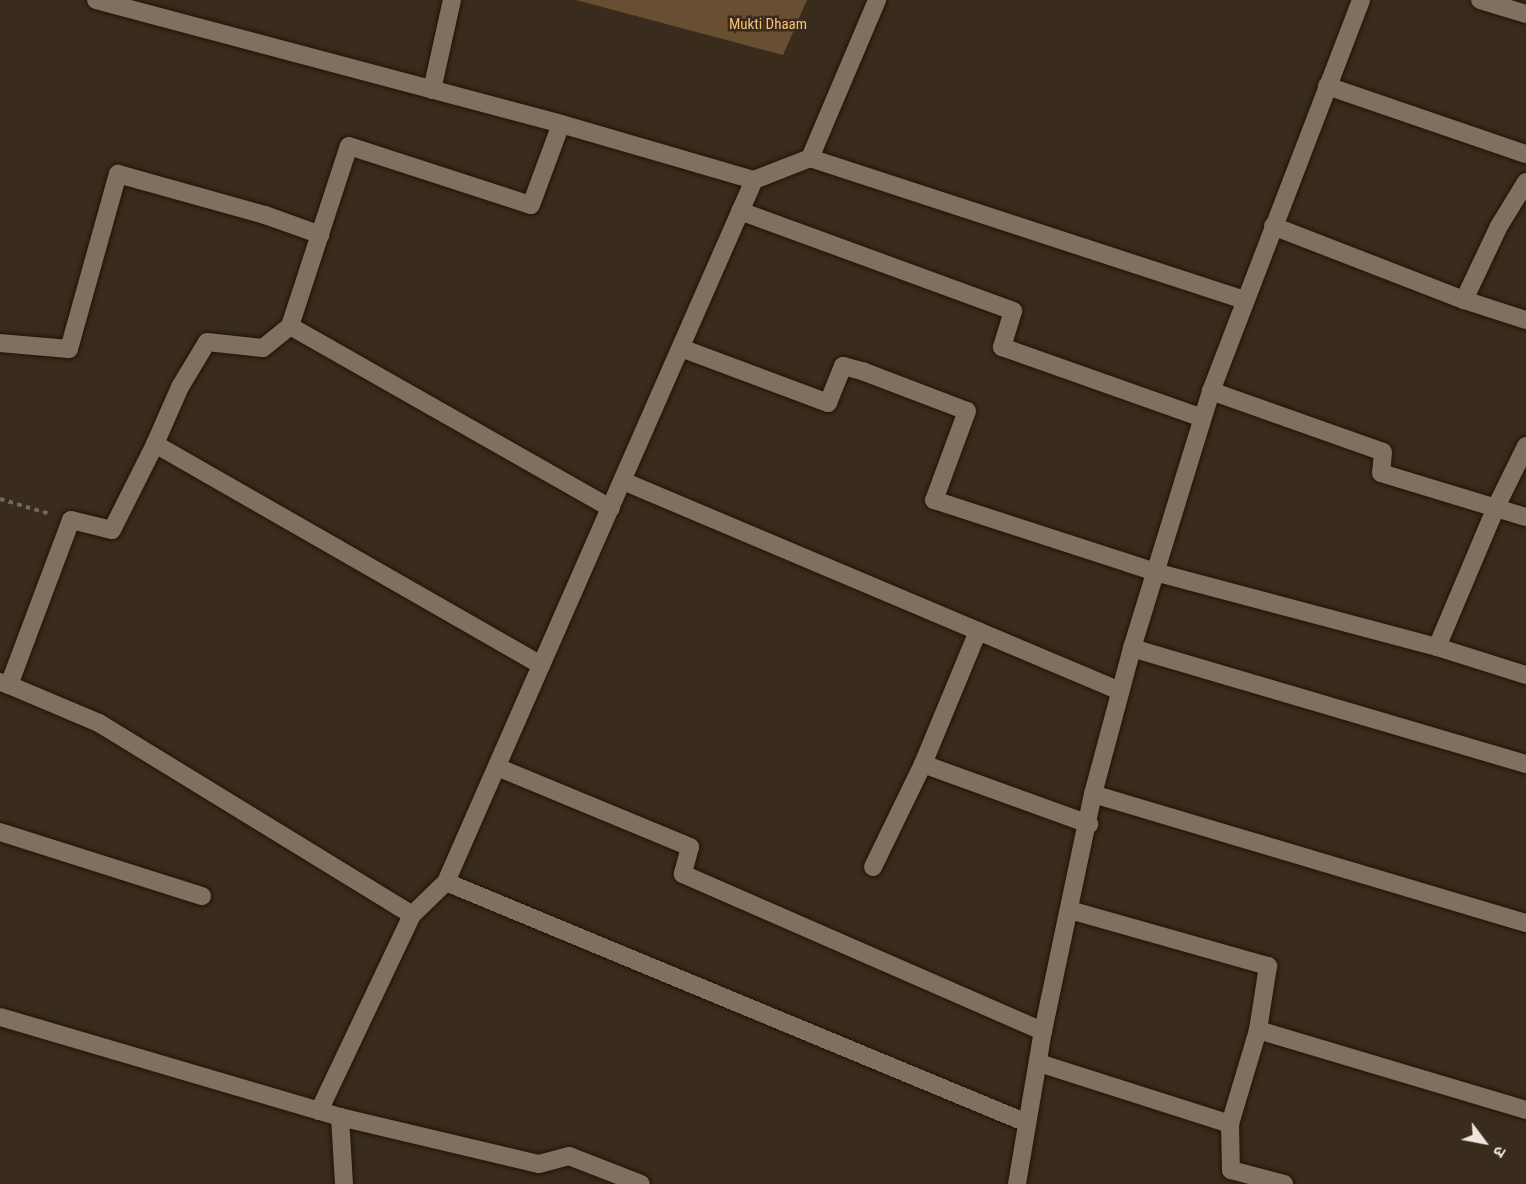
<!DOCTYPE html>
<meta charset="utf-8">
<style>
body{margin:0}
#map{position:relative;width:1526px;height:1184px;overflow:hidden;background:#392c1d;font-family:"Roboto Condensed","Noto Sans Devanagari",sans-serif}
div>[style]{position:absolute}
.green>*{inset:0;background:#684f32}
.path>*{height:4px;margin-top:-2px;transform-origin:0;background:repeating-linear-gradient(90deg,#73685b 0 4.5px,transparent 0 9px)}
.roads{filter:drop-shadow(0 0 2px #201406) drop-shadow(0 0 2px #201406)}
.street>*{height:18px;margin:-9px;padding:0 9px;transform-origin:9px;border-radius:9px;background:#7f705f}
.secondary>*{height:18px;margin:-9px;padding:0 9px;transform-origin:9px;border-radius:9px;background:#7f705f}
span{translate:-50% -50%;white-space:nowrap;text-align:center;line-height:1.15;-webkit-text-stroke:5px #392c1d;paint-order:stroke}
.park-label{font-size:15px;color:#fbbf79}
.north{position:absolute;left:1454px;top:1112px;width:60px;height:60px;-webkit-text-stroke:4px #392c1d;paint-order:stroke;rotate:122deg;font-size:16px;font-weight:700;line-height:24px;text-align:center;color:#eee6dd}
.north::after{content:'';display:block;margin:auto;width:21px;height:27px;background:#eee6dd;clip-path:polygon(50% 0,100% 100%,50% 72%,0 100%)}
</style>
<div id="map">
<div class="green">
<i style="clip-path:polygon(576px 0,807px 0,783px 55px)"></i>
</div>
<div class="path">
<i style="left:0;top:499px;width:52px;rotate:16.7deg"></i>
</div>
<div class="roads">
<div class="street">
<i style="left:96px;top:0;width:481px;rotate:14.9deg"></i>
<i style="left:561px;top:124px;width:201px;rotate:16.2deg"></i>
<i style="left:754px;top:180px;width:767px;rotate:113.69deg"></i>
<i style="left:446px;top:882px;width:47px;rotate:135.9deg"></i>
<i style="left:412px;top:915px;width:217px;rotate:115.4deg"></i>
<i style="left:1480px;top:0;width:48px;rotate:16.9deg"></i>
<i style="left:1327px;top:86px;width:210px;rotate:18.9deg"></i>
<i style="left:432px;top:90px;width:92px;rotate:-77.5deg"></i>
<i style="left:810px;top:158px;width:172px;rotate:-67deg"></i>
<i style="left:1526px;top:182px;width:52px;rotate:121.5deg"></i>
<i style="left:1499px;top:226px;width:82px;rotate:115.3deg"></i>
<i style="left:1464px;top:300px;width:65px;rotate:17.9deg"></i>
<i style="left:740px;top:211px;width:291px;rotate:20.1deg"></i>
<i style="left:1013px;top:311px;width:38px;rotate:107deg"></i>
<i style="left:1002px;top:347px;width:212px;rotate:19.5deg"></i>
<i style="left:1273px;top:226px;width:205px;rotate:21.2deg"></i>
<i style="left:290px;top:326px;width:369px;rotate:29.6deg"></i>
<i style="left:0;top:343px;width:69px;rotate:5deg"></i>
<i style="left:69px;top:349px;width:182px;rotate:-74.4deg"></i>
<i style="left:118px;top:174px;width:153px;rotate:15.6deg"></i>
<i style="left:265px;top:215px;width:59px;rotate:19.7deg"></i>
<i style="left:681px;top:348px;width:157px;rotate:20.5deg"></i>
<i style="left:828px;top:403px;width:40px;rotate:-68deg"></i>
<i style="left:843px;top:366px;width:20px;rotate:15deg"></i>
<i style="left:862px;top:371px;width:112px;rotate:20.9deg"></i>
<i style="left:967px;top:411px;width:95px;rotate:110.3deg"></i>
<i style="left:934px;top:500px;width:232px;rotate:18deg"></i>
<i style="left:1155px;top:572px;width:292px;rotate:14.9deg"></i>
<i style="left:1437px;top:647px;width:152px;rotate:-67.1deg"></i>
<i style="left:1496px;top:507px;width:68px;rotate:-63.8deg"></i>
<i style="left:1211px;top:391px;width:182px;rotate:19.5deg"></i>
<i style="left:1383px;top:452px;width:21px;rotate:95deg"></i>
<i style="left:1381px;top:473px;width:152px;rotate:16.9deg"></i>
<i style="left:155px;top:444px;width:445px;rotate:29.8deg"></i>
<i style="left:623px;top:481px;width:540px;rotate:22.91deg"></i>
<i style="left:1437px;top:647px;width:93px;rotate:17.5deg"></i>
<i style="left:1132px;top:648px;width:411px;rotate:16.4deg"></i>
<i style="left:0;top:682px;width:9px;rotate:18deg"></i>
<i style="left:9px;top:685px;width:176px;rotate:-69.4deg"></i>
<i style="left:71px;top:520px;width:42px;rotate:13.7deg"></i>
<i style="left:112px;top:530px;width:96px;rotate:-63.4deg"></i>
<i style="left:155px;top:444px;width:62px;rotate:-66.3deg"></i>
<i style="left:180px;top:387px;width:52px;rotate:-59deg"></i>
<i style="left:207px;top:342px;width:56px;rotate:6.1deg"></i>
<i style="left:263px;top:348px;width:35px;rotate:-39deg"></i>
<i style="left:290px;top:326px;width:189px;rotate:-71.9deg"></i>
<i style="left:349px;top:146px;width:191px;rotate:18deg"></i>
<i style="left:531px;top:205px;width:86px;rotate:-69.7deg"></i>
<i style="left:9px;top:685px;width:98px;rotate:22.9deg"></i>
<i style="left:99px;top:723px;width:367px;rotate:31.5deg"></i>
<i style="left:923px;top:764px;width:144px;rotate:-67.5deg"></i>
<i style="left:497px;top:767px;width:209px;rotate:22.5deg"></i>
<i style="left:690px;top:847px;width:28px;rotate:105deg"></i>
<i style="left:683px;top:874px;width:393px;rotate:23.6deg"></i>
<i style="left:1093px;top:794px;width:452px;rotate:16.6deg"></i>
<i style="left:0;top:832px;width:212px;rotate:17.6deg"></i>
<i style="left:873px;top:867px;width:114px;rotate:-64.1deg"></i>
<i style="left:923px;top:764px;width:177px;rotate:19.9deg"></i>
<i style="left:446px;top:882px;width:629px;rotate:22.53deg"></i>
<i style="left:1070px;top:910px;width:206px;rotate:15.8deg"></i>
<i style="left:1268px;top:966px;width:65px;rotate:98.9deg"></i>
<i style="left:1258px;top:1030px;width:280px;rotate:16.6deg"></i>
<i style="left:0;top:1017px;width:354px;rotate:16.4deg"></i>
<i style="left:340px;top:1117px;width:67px;rotate:86.6deg"></i>
<i style="left:1039px;top:1063px;width:201px;rotate:17.7deg"></i>
<i style="left:1230px;top:1124px;width:98px;rotate:-73.4deg"></i>
<i style="left:340px;top:1117px;width:204px;rotate:13.3deg"></i>
<i style="left:539px;top:1164px;width:31px;rotate:-15deg"></i>
<i style="left:569px;top:1156px;width:77px;rotate:21.3deg"></i>
<i style="left:1230px;top:1124px;width:46px;rotate:88.8deg"></i>
<i style="left:1231px;top:1170px;width:55px;rotate:14.8deg"></i>
<i style="left:1017px;top:1184px;width:155px;rotate:-80.4deg"></i>
<i style="left:1043px;top:1031px;width:242px;rotate:-78.1deg"></i>
<i style="left:1093px;top:794px;width:151px;rotate:-75deg"></i>
<i style="left:1132px;top:648px;width:269px;rotate:-72.9deg"></i>
<i style="left:1211px;top:391px;width:419px;rotate:-69deg"></i>
</div>
<div class="secondary">
<i style="left:754px;top:180px;width:60px;rotate:-21.4deg"></i>
<i style="left:810px;top:158px;width:458px;rotate:18.1deg"></i>
</div>
</div>
<div class="park-label">
<span style="left:768px;top:25px">Mukti Dhaam</span>
</div>
<div class="north">उ</div>
</div>
